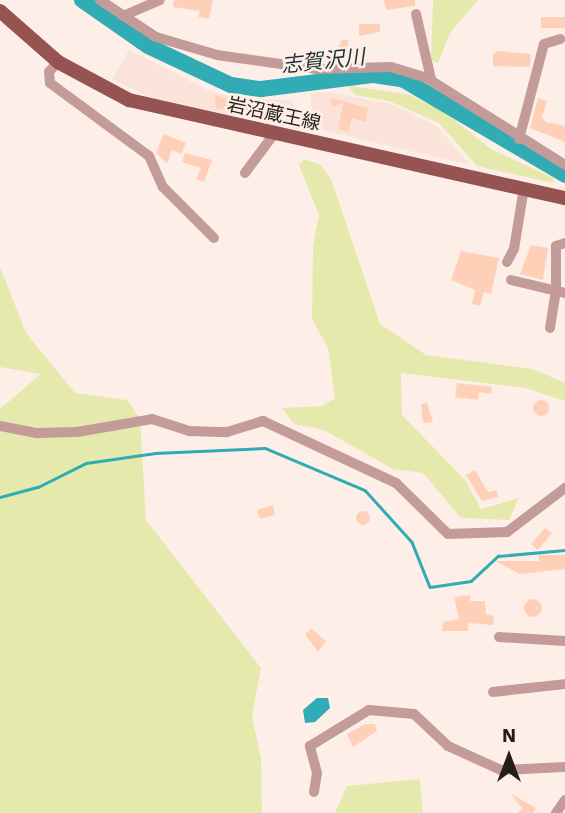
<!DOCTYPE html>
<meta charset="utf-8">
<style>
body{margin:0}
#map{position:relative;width:565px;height:813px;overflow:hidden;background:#fdefe8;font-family:"Work Sans","Noto Sans JP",sans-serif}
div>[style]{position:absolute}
.industrial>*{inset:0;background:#fbe3d9}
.green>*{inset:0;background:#e5eaac}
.water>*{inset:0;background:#31abb4}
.stream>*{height:2.5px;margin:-1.25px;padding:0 1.25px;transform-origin:1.25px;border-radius:1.25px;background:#31abb4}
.river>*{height:16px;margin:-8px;padding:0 8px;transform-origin:8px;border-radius:8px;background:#31abb4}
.building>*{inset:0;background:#ffd0b8}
.round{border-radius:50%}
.minor>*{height:10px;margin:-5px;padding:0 5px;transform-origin:5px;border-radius:5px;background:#c39c99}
.major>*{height:14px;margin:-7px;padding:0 7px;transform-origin:7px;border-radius:7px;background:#955351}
span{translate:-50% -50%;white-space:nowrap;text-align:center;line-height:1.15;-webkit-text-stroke:5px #fdefe8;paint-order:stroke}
.street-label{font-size:19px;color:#251d19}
.water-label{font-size:21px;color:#1c3132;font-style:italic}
.north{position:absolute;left:474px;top:722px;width:70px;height:70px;-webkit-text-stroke:5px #fdefe8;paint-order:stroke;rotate:0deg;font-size:19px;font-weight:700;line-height:28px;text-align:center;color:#251d19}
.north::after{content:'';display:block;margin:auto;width:24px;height:32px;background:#251d19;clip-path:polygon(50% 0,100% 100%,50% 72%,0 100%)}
</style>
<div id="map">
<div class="industrial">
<i style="clip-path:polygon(129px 50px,211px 92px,244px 99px,292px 100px,301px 125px,296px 129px,150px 97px,112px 79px)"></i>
<i style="clip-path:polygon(328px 92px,391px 104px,437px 126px,470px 165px,314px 128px,310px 93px)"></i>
</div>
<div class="green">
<i style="clip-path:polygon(433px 0,478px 0,450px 33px,438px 63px,431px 60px)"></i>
<i style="clip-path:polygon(348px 86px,408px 94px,444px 112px,491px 149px,553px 178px,553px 183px,477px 166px,439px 123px,389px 101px,355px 95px)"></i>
<i style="clip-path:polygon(304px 159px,321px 165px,331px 179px,380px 324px,426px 355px,533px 369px,565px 383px,565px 401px,526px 388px,401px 373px,402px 415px,465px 480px,481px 509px,519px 498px,509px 520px,461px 518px,423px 473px,393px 469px,324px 430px,294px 424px,282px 408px,322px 406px,335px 398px,328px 348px,312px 319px,313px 246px,319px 215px,299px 165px)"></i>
<i style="clip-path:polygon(0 267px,26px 333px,75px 393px,127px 400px,140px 419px,146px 520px,261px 668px,252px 716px,261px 759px,262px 813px,0 813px,0 409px,41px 374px,0 367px)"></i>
<i style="clip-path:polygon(420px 779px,423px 813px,335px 813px,347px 786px)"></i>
</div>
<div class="water">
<i style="clip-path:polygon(317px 698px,328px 698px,330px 708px,315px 722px,305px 723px,303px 710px)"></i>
</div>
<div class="stream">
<i style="left:0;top:497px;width:39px;rotate:-15deg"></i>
<i style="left:38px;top:487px;width:54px;rotate:-26.6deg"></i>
<i style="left:86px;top:463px;width:70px;rotate:-8.2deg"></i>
<i style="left:155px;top:453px;width:110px;rotate:-2.6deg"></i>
<i style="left:265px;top:448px;width:108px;rotate:22.8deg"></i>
<i style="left:365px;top:490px;width:70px;rotate:47.9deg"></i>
<i style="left:412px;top:542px;width:48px;rotate:68.2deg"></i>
<i style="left:430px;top:587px;width:41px;rotate:-8.3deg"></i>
<i style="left:471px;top:581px;width:37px;rotate:-43deg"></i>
<i style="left:498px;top:556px;width:67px;rotate:-5.1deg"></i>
</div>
<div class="river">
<i style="left:82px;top:0;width:80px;rotate:34.9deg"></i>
<i style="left:148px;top:46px;width:92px;rotate:25.2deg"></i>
<i style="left:231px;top:85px;width:30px;rotate:8deg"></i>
<i style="left:261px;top:89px;width:114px;rotate:-7.1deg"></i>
<i style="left:374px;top:75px;width:30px;rotate:9deg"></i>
<i style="left:404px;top:80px;width:187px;rotate:30.5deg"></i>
</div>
<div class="building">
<i style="clip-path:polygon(174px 0,213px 0,209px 19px,198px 17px,200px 11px,173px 7px)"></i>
<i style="clip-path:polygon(384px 0,415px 0,415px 6px,386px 10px)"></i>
<i style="clip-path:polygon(541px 17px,565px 17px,565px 28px,541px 28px)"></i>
<i style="clip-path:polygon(359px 24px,380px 24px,380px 32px,359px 36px)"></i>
<i style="clip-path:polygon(342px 40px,348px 40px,349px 57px,329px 59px,328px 48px,338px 48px)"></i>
<i style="clip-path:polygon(498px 51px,531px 54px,530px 67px,493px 66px,493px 54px)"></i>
<i style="clip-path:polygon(215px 95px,252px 106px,250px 113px,216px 108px)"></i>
<i style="clip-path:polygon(330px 98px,368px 108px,365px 122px,352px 118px,348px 132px,338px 129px,343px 103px,332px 107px)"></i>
<i style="clip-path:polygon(538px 98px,547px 101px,542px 117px,546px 122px,565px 126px,565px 142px,530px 128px)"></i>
<i style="clip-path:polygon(164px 134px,186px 143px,181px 154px,172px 150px,167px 163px,156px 153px)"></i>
<i style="clip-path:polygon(185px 153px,212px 160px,204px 182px,196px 179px,201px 168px,182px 162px)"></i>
<i style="clip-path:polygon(531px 245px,548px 248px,543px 280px,520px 274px)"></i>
<i style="clip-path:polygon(461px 251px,499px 258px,491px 294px,484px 292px,480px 306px,472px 304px,475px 290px,451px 280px)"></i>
<i style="clip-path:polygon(457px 383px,492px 387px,491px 394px,479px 392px,478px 400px,455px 397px)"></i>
<i class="round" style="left:533px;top:400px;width:16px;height:16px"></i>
<i style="clip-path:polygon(427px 403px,433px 422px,423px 423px,421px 404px)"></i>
<i style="clip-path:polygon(475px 470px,488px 492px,497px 490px,498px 497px,482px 501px,466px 475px)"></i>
<i style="clip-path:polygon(273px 505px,275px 515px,260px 519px,257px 510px)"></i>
<i class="round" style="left:356px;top:511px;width:14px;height:14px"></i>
<i style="clip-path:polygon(545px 528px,552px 533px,538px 550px,531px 544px)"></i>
<i style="clip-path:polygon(539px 555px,565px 555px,565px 569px,520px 574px,495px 561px,539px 561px)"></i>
<i style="clip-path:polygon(470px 595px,470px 601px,485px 601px,486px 614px,494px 616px,493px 625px,468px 623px,468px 631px,442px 631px,443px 622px,459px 619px,454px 597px)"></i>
<i class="round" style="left:524px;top:599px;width:18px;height:18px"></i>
<i style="clip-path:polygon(312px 629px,326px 641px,318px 652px,305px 634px)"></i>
<i style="clip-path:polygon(365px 724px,375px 724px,377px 731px,353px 747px,347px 734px)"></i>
<i style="clip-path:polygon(510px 793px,536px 808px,533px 813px,518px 813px,522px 808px)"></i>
</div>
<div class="minor">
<i style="left:100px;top:0;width:67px;rotate:33.5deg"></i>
<i style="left:156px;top:37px;width:64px;rotate:16.4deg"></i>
<i style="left:217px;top:55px;width:101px;rotate:8deg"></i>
<i style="left:317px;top:69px;width:74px;rotate:-1.5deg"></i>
<i style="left:391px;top:67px;width:38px;rotate:17deg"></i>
<i style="left:427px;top:78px;width:163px;rotate:32.2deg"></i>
<i style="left:416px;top:14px;width:67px;rotate:77deg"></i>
<i style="left:123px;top:16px;width:40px;rotate:-23.4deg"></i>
<i style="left:58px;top:62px;width:13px;rotate:132deg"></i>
<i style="left:49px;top:72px;width:11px;rotate:85deg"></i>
<i style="left:50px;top:83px;width:123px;rotate:36.4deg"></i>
<i style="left:149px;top:156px;width:34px;rotate:66deg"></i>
<i style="left:163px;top:187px;width:72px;rotate:45deg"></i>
<i style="left:519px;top:139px;width:98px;rotate:-75.3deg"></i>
<i style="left:544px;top:44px;width:17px;rotate:-17deg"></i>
<i style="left:245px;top:173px;width:49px;rotate:-53.4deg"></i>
<i style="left:507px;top:262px;width:15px;rotate:-62deg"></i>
<i style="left:514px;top:249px;width:62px;rotate:-80.7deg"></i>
<i style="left:511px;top:280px;width:56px;rotate:13.5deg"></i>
<i style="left:550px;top:328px;width:36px;rotate:-81deg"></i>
<i style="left:556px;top:292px;width:46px;rotate:-90deg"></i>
<i style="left:556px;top:246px;width:9px;rotate:-18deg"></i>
<i style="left:0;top:426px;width:38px;rotate:11deg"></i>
<i style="left:37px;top:433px;width:40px;rotate:-1.4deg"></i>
<i style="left:77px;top:432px;width:76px;rotate:-9.8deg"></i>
<i style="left:152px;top:419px;width:40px;rotate:18deg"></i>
<i style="left:190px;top:431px;width:37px;rotate:2deg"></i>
<i style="left:227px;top:432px;width:38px;rotate:-17deg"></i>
<i style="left:263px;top:421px;width:147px;rotate:25deg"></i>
<i style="left:396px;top:483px;width:73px;rotate:44.4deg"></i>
<i style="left:448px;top:534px;width:59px;rotate:-1.9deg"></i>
<i style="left:507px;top:532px;width:73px;rotate:-37.2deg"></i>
<i style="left:499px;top:637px;width:66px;rotate:3.5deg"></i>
<i style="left:493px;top:692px;width:72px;rotate:-6.3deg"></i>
<i style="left:314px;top:792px;width:19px;rotate:-81deg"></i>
<i style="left:317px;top:773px;width:28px;rotate:-105deg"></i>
<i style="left:310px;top:746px;width:69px;rotate:-31.4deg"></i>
<i style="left:369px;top:710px;width:45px;rotate:5.1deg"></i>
<i style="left:414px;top:714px;width:47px;rotate:43.3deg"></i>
<i style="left:448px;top:746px;width:58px;rotate:24.4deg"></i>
<i style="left:501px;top:770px;width:64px;rotate:-2.7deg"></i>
<i style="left:556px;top:813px;width:16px;rotate:-55deg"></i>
</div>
<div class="major">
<i style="left:0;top:11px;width:77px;rotate:41.3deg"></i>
<i style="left:58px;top:62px;width:81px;rotate:28.2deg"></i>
<i style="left:129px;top:100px;width:447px;rotate:12.7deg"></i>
</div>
<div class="street-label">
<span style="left:274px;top:114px;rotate:12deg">岩沼蔵王線</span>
</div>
<div class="water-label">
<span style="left:323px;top:61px;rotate:-6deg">志賀沢川</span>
</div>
<div class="north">N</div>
</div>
